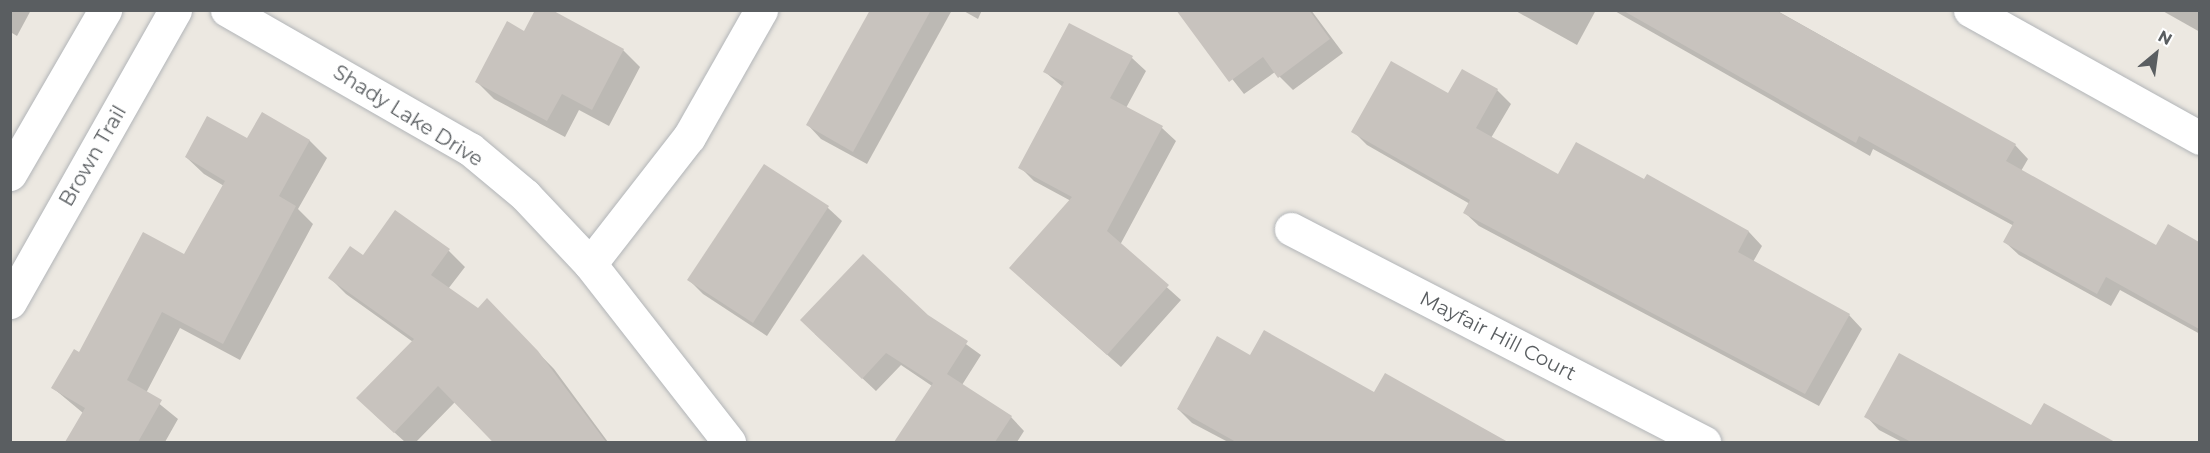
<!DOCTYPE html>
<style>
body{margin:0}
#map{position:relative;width:2210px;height:453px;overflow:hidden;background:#ece8e1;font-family:Montserrat,sans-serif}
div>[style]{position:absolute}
.shadow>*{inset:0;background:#0003}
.building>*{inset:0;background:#c8c3be}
.roads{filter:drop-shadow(0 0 2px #b2b5b8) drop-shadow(0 0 2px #b2b5b8)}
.street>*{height:33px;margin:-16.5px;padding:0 16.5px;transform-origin:16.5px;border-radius:16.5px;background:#fff}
.secondary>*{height:33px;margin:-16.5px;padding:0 16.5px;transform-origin:16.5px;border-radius:16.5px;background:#fff}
span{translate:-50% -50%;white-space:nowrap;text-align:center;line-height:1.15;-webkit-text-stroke:5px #fff;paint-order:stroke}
.street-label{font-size:20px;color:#5a5e61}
.frame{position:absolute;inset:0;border:12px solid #5a5e61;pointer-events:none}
.north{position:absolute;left:2126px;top:24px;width:60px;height:60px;-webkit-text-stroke:4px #fff;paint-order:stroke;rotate:29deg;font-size:16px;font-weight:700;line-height:24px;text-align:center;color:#5a5e61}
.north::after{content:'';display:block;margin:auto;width:21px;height:27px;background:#5a5e61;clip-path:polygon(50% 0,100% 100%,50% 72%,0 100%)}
</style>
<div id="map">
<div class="shadow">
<i style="clip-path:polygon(10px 10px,31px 10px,17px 36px,12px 33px,10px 37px)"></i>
<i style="clip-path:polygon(871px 10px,952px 10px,867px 164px,821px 139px,808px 125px)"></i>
<i style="clip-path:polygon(962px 10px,982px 10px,978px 19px)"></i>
<i style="clip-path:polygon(1178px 10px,1311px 10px,1343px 53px,1293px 90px,1275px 72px,1244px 94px)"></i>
<i style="clip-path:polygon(1514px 10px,1596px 10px,1577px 45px)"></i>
<i style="clip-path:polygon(1613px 10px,1776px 10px,2015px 145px,2028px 159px,2021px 171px,2157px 247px,2168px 226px,2200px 244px,2200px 334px,2120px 290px,2111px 306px,2019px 255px,2005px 242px,2014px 226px,1873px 149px,1870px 156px)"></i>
<i style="clip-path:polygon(2161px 10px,2200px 10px,2200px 32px)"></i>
<i style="clip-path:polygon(623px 50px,640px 67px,609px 126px,579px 110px,565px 137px,494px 99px,477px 82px)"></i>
<i style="clip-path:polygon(1132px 58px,1146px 71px,1126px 108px,1162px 128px,1176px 141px,1120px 245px,1181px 300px,1121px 367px,1025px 282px,1071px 201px,1034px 181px,1020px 167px,1063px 87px,1045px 72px)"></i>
<i style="clip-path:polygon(1497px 90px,1511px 104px,1491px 138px,1559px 176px,1644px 181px,1647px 176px,1749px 232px,1762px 246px,1753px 262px,1849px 315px,1862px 329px,1819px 406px,1479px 226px,1465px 213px,1470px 204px,1367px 145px,1353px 131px,1449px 95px)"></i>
<i style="clip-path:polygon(263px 114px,310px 141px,327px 158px,298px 209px,313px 224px,240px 360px,180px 328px,146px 393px,178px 419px,165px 442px,66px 442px,83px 413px,53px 388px,80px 354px,184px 256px,224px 186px,204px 174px,186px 157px,247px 140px)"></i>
<i style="clip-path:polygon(764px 166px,828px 208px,842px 221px,767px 336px,703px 294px,689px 280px)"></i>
<i style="clip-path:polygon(449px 251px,465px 267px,448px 289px,478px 310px,503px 317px,554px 369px,608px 442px,493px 442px,455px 402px,416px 442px,405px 442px,374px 414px,413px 342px,346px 294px,330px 278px,364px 258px)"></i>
<i style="clip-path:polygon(927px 316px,981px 355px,962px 385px,1011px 417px,1024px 431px,1017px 442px,911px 442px,902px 433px,932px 386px,901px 365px,876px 391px,815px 334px)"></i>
<i style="clip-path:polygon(1251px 357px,1375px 394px,1505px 442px,1228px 442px,1192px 423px,1178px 409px)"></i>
<i style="clip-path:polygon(2044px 405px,2112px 442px,1902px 442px,1879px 430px,1866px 416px,2032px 427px)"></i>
</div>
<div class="building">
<i style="clip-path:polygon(535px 10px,552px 10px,624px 49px,592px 110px,562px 94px,547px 121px,475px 82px,507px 21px,524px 31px)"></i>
<i style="clip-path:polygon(870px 10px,931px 10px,853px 152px,806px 125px)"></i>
<i style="clip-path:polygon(1176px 10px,1309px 10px,1330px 39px,1278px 78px,1263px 57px,1229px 82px)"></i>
<i style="clip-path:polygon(1622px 10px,1775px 10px,2016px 144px,2006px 161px,2156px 245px,2168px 224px,2199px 242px,2199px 329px,2106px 277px,2097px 294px,2003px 242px,2014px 222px,1859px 136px,1856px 143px)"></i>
<i style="clip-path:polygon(1069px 23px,1133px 56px,1110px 98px,1163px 126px,1107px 231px,1169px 285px,1107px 355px,1009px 268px,1072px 197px,1018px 168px,1064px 82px,1043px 72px)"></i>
<i style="clip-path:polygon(1391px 61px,1448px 93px,1462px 69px,1498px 89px,1476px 128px,1558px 174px,1576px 142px,1644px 179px,1647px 174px,1749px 231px,1738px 252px,1850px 314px,1805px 394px,1463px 213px,1470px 200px,1351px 132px)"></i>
<i style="clip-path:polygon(262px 112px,310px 140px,279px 196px,296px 206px,223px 344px,162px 312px,127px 380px,162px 400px,138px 442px,65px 442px,85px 408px,51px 388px,74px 349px,79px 352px,143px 232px,184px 254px,225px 181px,185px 157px,207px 116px,247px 138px)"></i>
<i style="clip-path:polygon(764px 164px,829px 206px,753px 323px,687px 280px)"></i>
<i style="clip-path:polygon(395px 210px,450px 249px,431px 275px,478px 308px,487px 298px,538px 351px,606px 442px,493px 442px,438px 386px,394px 433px,356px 398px,414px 339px,328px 278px,350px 246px,363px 255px)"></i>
<i style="clip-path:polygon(863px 254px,928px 315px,968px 341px,947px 374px,1012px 416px,995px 442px,894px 442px,933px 383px,886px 353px,862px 379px,800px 320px)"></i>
<i style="clip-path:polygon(1264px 330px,1374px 392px,1385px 373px,1508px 442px,1236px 442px,1177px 409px,1217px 336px,1250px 355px)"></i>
<i style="clip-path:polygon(1899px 353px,2031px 425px,2044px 403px,2115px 442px,1911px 442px,1864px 417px)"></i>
</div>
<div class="roads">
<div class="street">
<i style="left:227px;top:10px;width:280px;rotate:29.8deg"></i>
<i style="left:470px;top:149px;width:72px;rotate:39.9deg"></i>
<i style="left:525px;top:195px;width:95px;rotate:46.7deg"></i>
<i style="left:590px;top:264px;width:226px;rotate:52deg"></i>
<i style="left:1970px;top:10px;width:263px;rotate:29.1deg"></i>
<i style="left:1291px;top:229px;width:465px;rotate:27.3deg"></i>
<i style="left:590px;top:264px;width:161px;rotate:-52.1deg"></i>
<i style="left:689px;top:137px;width:146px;rotate:-60.4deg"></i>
</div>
<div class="secondary">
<i style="left:10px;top:174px;width:190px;rotate:-59.9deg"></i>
<i style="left:10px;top:302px;width:335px;rotate:-60.5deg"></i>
</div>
</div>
<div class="street-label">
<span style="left:408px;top:116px;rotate:32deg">Shady Lake Drive</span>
<span style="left:93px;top:156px;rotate:-60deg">Brown Trail</span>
<span style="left:1498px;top:336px;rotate:27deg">Mayfair Hill Court</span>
</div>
<div class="frame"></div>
<div class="north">N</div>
</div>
